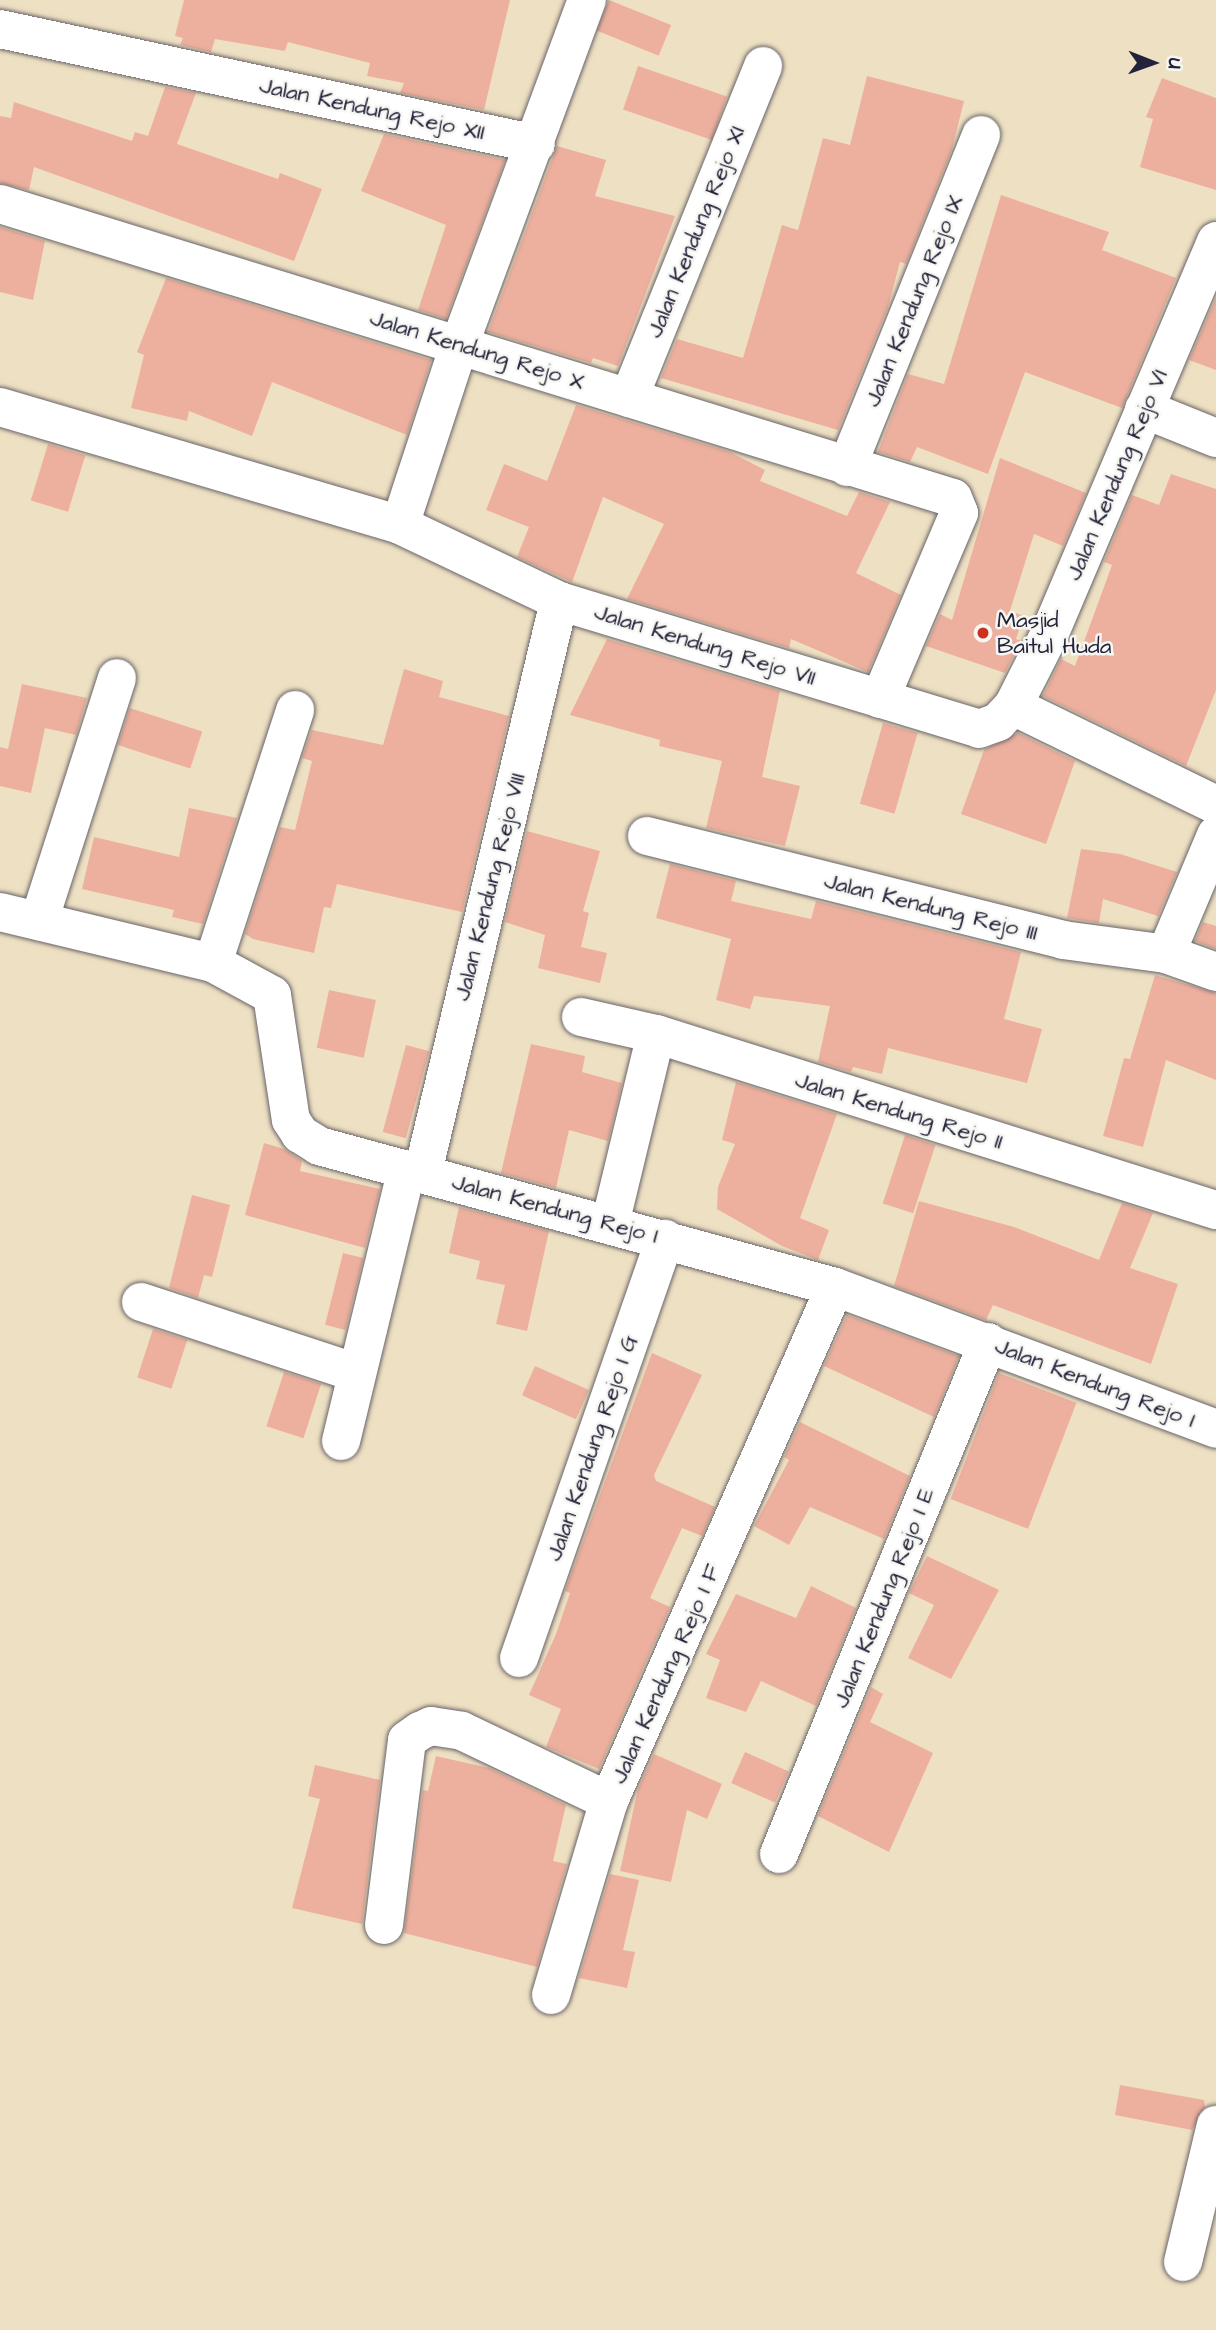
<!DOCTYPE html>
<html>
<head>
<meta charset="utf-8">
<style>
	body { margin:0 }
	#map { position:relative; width:1216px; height:2330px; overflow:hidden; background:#eee0c2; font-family:"Architects Daughter",sans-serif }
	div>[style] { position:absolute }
	.building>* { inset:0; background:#eeb09e; transform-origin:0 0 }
	.roads { filter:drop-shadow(0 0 2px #69646a) drop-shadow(0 0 2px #69646a) }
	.minor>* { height:38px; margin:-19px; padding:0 19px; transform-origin:19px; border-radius:19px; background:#fff }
	.dots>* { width:19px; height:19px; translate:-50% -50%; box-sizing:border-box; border:4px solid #f6f6f2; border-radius:50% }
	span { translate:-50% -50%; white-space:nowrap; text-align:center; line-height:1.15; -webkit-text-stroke:5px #f6f6f2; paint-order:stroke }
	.street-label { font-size:23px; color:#22223b }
	.poi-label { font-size:23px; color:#22223b }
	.left { translate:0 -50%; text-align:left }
	.north { position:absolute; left:1118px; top:28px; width:70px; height:70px; -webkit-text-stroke:5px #f6f6f2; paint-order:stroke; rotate:91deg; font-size:19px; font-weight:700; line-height:28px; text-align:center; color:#22223b }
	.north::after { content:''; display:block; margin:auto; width:24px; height:32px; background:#22223b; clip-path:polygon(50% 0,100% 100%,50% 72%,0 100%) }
</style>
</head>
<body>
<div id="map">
	<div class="building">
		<i style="clip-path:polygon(184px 0,510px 0,484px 110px,400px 93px,404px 83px,367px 76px,370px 63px,288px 42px,285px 51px,215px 39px,211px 52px,180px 45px,183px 38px,175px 36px)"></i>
		<i style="left:609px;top:0;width:67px;height:33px;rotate:22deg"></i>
		<i style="left:638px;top:66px;width:94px;height:46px;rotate:19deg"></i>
		<i style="clip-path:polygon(867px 76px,964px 101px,952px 149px,906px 264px,900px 262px,888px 307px,838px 430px,661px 378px,677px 339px,743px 358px,782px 225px,798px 230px,823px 138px,850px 145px)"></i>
		<i style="clip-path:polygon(1162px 78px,1216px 98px,1216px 190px,1140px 167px,1153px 119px,1146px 117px)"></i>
		<i style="clip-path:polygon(165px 87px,196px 93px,177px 144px,278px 179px,280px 173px,322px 189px,294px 261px,34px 167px,29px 190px,0 183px,0 116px,11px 118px,14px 102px,132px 141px,135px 132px,148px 136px)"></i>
		<i style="clip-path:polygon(384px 134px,505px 160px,446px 319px,418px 310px,446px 225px,361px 191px)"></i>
		<i style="clip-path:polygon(557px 146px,606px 160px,595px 196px,675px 216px,618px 366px,593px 358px,591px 363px,488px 332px)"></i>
		<i style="clip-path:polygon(1001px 195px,1109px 232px,1102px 250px,1176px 278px,1122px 408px,1025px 372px,988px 474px,917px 447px,910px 462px,878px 452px,908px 374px,944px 384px)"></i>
		<i style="clip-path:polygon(0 227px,45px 241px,33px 300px,0 292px)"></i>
		<i style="clip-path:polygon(166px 278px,431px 360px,407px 435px,272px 382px,252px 436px,189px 411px,187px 421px,131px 408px,144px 355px,137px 352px)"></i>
		<i style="clip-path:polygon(1216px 298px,1216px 370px,1189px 360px)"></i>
		<i style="clip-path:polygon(576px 405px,730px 452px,765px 470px,760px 481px,847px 516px,859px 492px,890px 502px,856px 573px,901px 595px,868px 672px,791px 639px,789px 648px,627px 599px,664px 524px,603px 497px,572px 582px,517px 557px,529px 527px,486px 510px,504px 464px,547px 481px)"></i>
		<i style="left:48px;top:444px;width:39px;height:59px;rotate:17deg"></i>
		<i style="clip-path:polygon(1000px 458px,1086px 493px,1063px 546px,1034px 534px,1010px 611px,1024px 616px,1016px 639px,1021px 641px,1005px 673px,926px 646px,940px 614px,952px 620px)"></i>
		<i style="clip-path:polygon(1171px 474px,1216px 489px,1216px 690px,1186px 766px,1043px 696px,1061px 659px,1075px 666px,1112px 565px,1104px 562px,1132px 495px,1159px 505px)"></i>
		<i style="clip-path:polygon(607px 639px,780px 691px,762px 777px,800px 786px,785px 846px,706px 828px,722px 761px,659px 746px,660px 740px,570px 715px)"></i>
		<i style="clip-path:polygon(404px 669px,443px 681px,439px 697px,509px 716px,462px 912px,337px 884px,331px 908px,324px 907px,314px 953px,253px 939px,245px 934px,280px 827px,295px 830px,312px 761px,302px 758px,312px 730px,383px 745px)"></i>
		<i style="clip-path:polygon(22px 684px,87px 698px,76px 735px,45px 728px,31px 793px,0 786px,0 747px,8px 749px)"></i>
		<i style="left:130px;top:708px;width:76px;height:39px;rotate:18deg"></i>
		<i style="left:883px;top:723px;width:36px;height:84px;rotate:16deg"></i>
		<i style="clip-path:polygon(1018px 733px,1075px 761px,1046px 844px,961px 814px,984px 750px)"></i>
		<i style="clip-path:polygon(189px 808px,237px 818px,203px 924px,172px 917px,174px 910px,82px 889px,94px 837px,179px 857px)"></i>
		<i style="clip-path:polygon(527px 831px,600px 851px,583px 911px,589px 913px,581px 947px,607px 953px,600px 983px,538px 968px,545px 935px,505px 922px)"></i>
		<i style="clip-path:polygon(1081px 849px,1120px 854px,1177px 872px,1158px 916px,1103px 899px,1099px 923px,1067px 918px)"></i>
		<i style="clip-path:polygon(670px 864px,736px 881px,731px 901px,811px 919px,816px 901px,1021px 952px,1004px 1019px,1042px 1029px,1027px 1083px,888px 1048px,882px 1074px,853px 1067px,851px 1072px,818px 1062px,830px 1006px,754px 996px,750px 1009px,716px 1000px,731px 939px,656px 918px)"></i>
		<i style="clip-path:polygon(1203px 922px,1216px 926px,1216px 949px,1195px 941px)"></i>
		<i style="clip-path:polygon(1155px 975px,1216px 993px,1216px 1080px,1166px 1060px,1143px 1147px,1103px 1136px,1124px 1058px,1130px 1059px)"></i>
		<i style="left:329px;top:990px;width:48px;height:59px;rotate:12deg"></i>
		<i style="clip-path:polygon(531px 1044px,585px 1056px,582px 1072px,622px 1083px,608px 1141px,569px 1130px,556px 1188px,501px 1173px)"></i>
		<i style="left:406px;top:1045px;width:24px;height:90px;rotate:15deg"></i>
		<i style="clip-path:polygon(736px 1082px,837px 1114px,800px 1218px,829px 1230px,818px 1260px,782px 1246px,717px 1209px,718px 1187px,735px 1144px,722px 1140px)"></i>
		<i style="left:905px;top:1135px;width:32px;height:72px;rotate:18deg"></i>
		<i style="clip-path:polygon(264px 1143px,284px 1149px,302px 1161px,300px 1171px,380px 1189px,365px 1248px,245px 1215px)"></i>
		<i style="clip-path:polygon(192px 1195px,230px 1205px,212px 1277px,204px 1275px,198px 1298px,169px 1288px)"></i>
		<i style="clip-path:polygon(919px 1201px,1014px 1227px,1099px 1260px,1122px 1203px,1153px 1213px,1130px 1268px,1178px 1284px,1151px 1364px,993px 1305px,986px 1320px,894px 1286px)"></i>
		<i style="clip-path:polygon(459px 1207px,549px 1231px,527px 1331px,496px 1324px,505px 1285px,476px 1279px,480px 1261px,449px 1253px)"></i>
		<i style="left:343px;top:1253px;width:21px;height:74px;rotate:14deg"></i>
		<i style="clip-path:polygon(847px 1315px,959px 1356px,934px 1417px,824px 1366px)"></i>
		<i style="left:153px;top:1329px;width:36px;height:51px;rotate:18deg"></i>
		<i style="clip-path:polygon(652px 1353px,702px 1375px,654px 1475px,656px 1481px,715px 1507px,702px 1536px,682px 1528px,650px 1598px,670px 1607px,599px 1769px,546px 1747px,561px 1709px,529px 1695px,556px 1634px,570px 1593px,565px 1591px)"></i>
		<i style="left:535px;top:1366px;width:59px;height:32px;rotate:24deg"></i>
		<i style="left:284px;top:1372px;width:39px;height:57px;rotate:18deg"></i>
		<i style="left:999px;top:1373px;width:83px;height:135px;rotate:21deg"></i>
		<i style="clip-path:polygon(800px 1422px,910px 1476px,884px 1539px,810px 1507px,789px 1545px,754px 1526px,789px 1460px,784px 1457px)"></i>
		<i style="clip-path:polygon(927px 1556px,999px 1590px,951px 1679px,908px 1658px,934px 1605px,909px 1593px)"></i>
		<i style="clip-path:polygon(811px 1586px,856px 1608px,816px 1706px,761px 1681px,746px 1712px,706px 1698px,720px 1660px,706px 1654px,736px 1594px,796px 1618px)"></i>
		<i style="clip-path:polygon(871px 1687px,883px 1694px,870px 1722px,933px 1753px,889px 1852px,818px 1816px)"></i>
		<i style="left:745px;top:1752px;width:48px;height:34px;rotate:24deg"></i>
		<i style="clip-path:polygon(654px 1754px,722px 1784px,707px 1819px,687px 1810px,671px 1882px,620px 1871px,638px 1789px)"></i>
		<i style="clip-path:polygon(436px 1756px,489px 1768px,566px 1805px,553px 1861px,567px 1864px,537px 1967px,404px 1933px,423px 1790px,428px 1791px)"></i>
		<i style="clip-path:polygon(315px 1765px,380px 1780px,362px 1924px,292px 1908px,320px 1799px,308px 1796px)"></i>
		<i style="clip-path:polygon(610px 1874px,639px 1880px,623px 1950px,635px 1952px,627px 1988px,579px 1978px)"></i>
		<i style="clip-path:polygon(1120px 2085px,1204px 2100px,1205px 2107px,1192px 2130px,1115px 2115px)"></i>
	</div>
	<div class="roads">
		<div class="minor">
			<i style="left:0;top:29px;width:548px;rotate:12.11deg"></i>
			<i style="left:0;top:204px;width:997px;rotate:17.14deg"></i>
			<i style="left:953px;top:498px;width:16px;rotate:68deg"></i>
			<i style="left:959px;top:513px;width:202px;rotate:113deg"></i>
			<i style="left:629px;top:398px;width:358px;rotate:-68deg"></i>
			<i style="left:0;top:407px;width:417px;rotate:16.4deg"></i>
			<i style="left:400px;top:525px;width:176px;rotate:25.5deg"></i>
			<i style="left:559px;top:601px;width:439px;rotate:16.9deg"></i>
			<i style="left:979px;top:729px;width:20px;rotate:-20deg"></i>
			<i style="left:998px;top:722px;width:22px;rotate:-47deg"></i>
			<i style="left:1013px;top:706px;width:80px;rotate:-63.1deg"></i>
			<i style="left:1049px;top:635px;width:428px;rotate:-67deg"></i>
			<i style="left:1144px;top:409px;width:78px;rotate:21.9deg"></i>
			<i style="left:847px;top:467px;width:358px;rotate:-68deg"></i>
			<i style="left:400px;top:525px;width:192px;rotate:-71.8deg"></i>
			<i style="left:460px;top:343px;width:366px;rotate:-69.7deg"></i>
			<i style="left:1013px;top:706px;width:226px;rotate:26deg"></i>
			<i style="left:647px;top:836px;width:429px;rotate:14deg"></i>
			<i style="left:1063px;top:940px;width:104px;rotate:7.7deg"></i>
			<i style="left:1166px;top:954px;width:53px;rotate:19.8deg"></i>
			<i style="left:0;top:912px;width:219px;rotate:13.5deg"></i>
			<i style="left:213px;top:963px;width:67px;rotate:28.5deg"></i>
			<i style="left:272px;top:995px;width:126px;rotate:81.4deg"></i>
			<i style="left:291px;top:1120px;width:17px;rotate:57deg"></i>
			<i style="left:300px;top:1134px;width:22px;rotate:32deg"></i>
			<i style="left:319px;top:1146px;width:535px;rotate:15.28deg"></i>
			<i style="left:835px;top:1287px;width:407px;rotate:20.4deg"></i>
			<i style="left:39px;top:921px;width:255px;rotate:-72.2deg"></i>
			<i style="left:1166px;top:954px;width:129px;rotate:-67.2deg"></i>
			<i style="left:213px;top:963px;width:266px;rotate:-72deg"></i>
			<i style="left:581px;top:1017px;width:77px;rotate:12.8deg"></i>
			<i style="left:656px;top:1034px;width:587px;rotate:17.45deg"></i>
			<i style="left:423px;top:1172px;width:587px;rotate:-76.6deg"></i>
			<i style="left:610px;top:1224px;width:195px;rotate:-76.4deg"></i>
			<i style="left:141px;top:1302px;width:227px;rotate:18.2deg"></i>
			<i style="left:341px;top:1441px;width:280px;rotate:-76.4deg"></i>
			<i style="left:519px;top:1658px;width:444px;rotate:-70.8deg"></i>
			<i style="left:779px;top:1854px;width:553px;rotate:-67.79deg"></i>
			<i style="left:384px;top:1925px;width:186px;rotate:-82.9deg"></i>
			<i style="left:407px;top:1740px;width:16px;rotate:-35deg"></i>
			<i style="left:420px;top:1731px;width:12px;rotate:-24deg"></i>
			<i style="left:431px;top:1726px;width:31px;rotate:9deg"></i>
			<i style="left:462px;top:1731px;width:163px;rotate:25.5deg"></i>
			<i style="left:609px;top:1801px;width:561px;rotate:-66.27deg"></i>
			<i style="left:551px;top:1995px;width:202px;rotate:-73.4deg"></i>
			<i style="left:1183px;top:2262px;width:141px;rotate:-76.5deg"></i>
		</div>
	</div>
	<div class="dots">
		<i style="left:983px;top:633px;background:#c8321e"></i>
	</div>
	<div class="street-label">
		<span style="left:372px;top:109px;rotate:12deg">Jalan Kendung Rejo XII</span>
		<span style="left:696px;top:232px;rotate:-68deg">Jalan Kendung Rejo XI</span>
		<span style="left:914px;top:301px;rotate:-68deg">Jalan Kendung Rejo IX</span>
		<span style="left:477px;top:350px;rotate:17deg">Jalan Kendung Rejo X</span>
		<span style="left:1117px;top:475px;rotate:-67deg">Jalan Kendung Rejo VI</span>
		<span style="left:705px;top:645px;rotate:17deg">Jalan Kendung Rejo VII</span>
		<span style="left:490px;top:887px;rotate:-76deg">Jalan Kendung Rejo VIII</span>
		<span style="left:931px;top:907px;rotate:14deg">Jalan Kendung Rejo III</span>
		<span style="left:899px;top:1111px;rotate:17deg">Jalan Kendung Rejo II</span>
		<span style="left:555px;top:1209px;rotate:15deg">Jalan Kendung Rejo I</span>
		<span style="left:1095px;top:1383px;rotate:21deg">Jalan Kendung Rejo I</span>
		<span style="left:592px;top:1448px;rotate:-71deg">Jalan Kendung Rejo I G</span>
		<span style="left:884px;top:1598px;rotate:-68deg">Jalan Kendung Rejo I E</span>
		<span style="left:666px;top:1674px;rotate:-66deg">Jalan Kendung Rejo I F</span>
	</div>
	<div class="poi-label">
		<span class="left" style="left:997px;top:633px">Masjid<br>Baitul Huda</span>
	</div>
	<div class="north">U</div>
</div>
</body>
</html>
